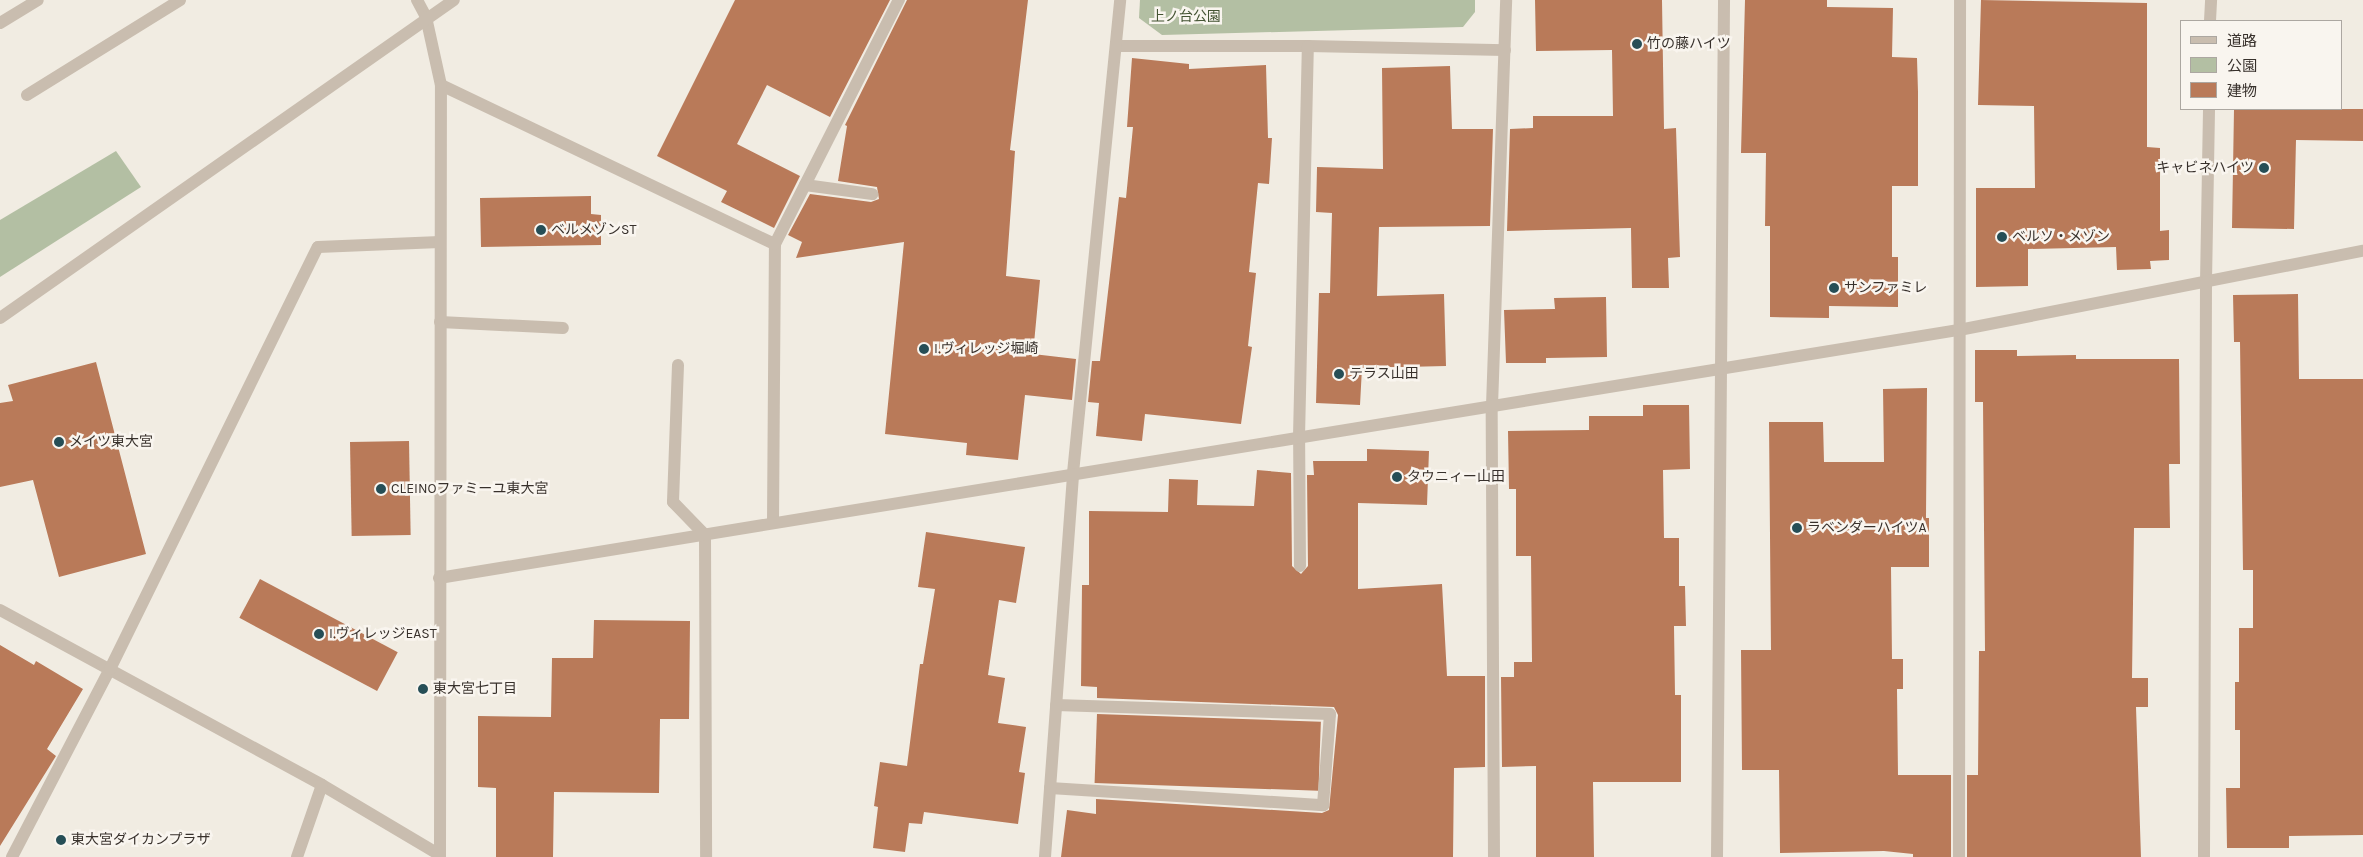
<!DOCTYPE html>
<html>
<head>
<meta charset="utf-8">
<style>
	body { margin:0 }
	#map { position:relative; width:2363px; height:857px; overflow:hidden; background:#f1ece2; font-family:Karla,"Noto Sans JP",sans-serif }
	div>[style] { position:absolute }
	.green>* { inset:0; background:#b3bfa3 }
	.building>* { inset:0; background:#b97a59; transform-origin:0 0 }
	.minor>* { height:12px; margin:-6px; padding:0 6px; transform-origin:6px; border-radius:6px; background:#c9bdaf }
	.tertiary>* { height:12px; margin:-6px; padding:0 6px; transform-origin:6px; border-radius:6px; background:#c9bdaf }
	.dots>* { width:14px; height:14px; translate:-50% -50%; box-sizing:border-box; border:2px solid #f9f5ef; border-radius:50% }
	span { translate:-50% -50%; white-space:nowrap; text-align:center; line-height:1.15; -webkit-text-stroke:5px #f9f5ef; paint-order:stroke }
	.park-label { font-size:14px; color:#445433 }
	.poi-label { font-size:14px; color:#38312c }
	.left { translate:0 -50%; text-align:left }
	.right { translate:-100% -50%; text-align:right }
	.legend { position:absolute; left:2180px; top:20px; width:162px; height:90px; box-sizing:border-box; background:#f9f5ef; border:1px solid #aca7a1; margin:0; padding:6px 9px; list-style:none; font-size:15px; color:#38312c }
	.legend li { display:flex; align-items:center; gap:10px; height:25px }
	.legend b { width:25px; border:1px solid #aca7a1 }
</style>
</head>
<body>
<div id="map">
	<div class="green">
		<i style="clip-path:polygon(1140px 0,1475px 0,1475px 12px,1463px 27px,1162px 35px,1139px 18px)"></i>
		<i style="clip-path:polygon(116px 151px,141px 187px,0 277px,0 220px)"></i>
	</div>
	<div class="building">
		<i style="clip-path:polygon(735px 0,890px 0,830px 117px,767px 85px,737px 144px,800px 176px,774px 228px,721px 202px,727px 191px,657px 156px)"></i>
		<i style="clip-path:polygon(907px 0,1028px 0,1010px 150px,1015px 151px,1006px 276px,1040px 280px,1033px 354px,1076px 359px,1072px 400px,1025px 395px,1018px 460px,966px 455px,967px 443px,885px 434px,904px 242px,796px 258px,802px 242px,788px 235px,810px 194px,871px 202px,879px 199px,877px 187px,838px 181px,847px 126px,845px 125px)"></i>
		<i style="clip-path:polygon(1535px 0,1662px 0,1664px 129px,1676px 128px,1680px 257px,1668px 258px,1669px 288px,1632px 288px,1631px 228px,1507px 231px,1510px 129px,1533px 128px,1533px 116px,1613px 116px,1612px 50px,1536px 51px)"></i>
		<i style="clip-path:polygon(1745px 0,1827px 0,1827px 7px,1893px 8px,1892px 57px,1917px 58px,1918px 92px,1918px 186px,1892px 186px,1892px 257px,1898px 257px,1898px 307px,1829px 306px,1829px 318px,1770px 317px,1770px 226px,1765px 226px,1766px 153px,1741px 153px)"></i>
		<i style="clip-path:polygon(1981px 0,2147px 3px,2147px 147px,2160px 148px,2160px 231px,2169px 230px,2169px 260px,2150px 261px,2151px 269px,2117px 270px,2116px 247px,2028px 249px,2028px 286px,1976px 287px,1976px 188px,2035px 188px,2034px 106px,1978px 105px)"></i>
		<i style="clip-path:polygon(1132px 58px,1189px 64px,1189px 69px,1266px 65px,1268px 138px,1272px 138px,1269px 184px,1258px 183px,1249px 272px,1256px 273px,1248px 346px,1252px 347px,1241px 424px,1145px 414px,1142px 441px,1096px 436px,1099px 403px,1088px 402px,1092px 361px,1100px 361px,1119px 197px,1126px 198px,1133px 127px,1127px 127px)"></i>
		<i style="clip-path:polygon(1450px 66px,1452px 129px,1493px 129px,1490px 226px,1379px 227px,1377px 296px,1444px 294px,1446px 366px,1362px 368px,1360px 405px,1316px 403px,1319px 293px,1330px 293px,1332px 213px,1316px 212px,1317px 167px,1383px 169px,1382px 68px)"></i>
		<i style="clip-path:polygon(2234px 109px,2363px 109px,2363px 141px,2296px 140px,2294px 229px,2232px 228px)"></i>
		<i style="clip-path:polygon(591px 196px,591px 214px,601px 215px,601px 245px,481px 247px,480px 198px)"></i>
		<i style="clip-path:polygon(2298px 294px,2299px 379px,2363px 379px,2363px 835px,2289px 836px,2289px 848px,2227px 848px,2226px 788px,2240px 788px,2240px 730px,2235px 730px,2235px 682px,2239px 682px,2239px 628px,2253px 628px,2253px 570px,2243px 570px,2240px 342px,2234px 342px,2233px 295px)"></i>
		<i style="clip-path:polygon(1606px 297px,1607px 357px,1546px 358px,1546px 363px,1506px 363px,1504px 310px,1555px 309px,1554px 298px)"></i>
		<i style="clip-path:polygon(1975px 350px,2017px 350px,2017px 356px,2076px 355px,2076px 359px,2179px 359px,2180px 464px,2169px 464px,2170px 528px,2134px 528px,2132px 678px,2148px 678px,2148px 707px,2136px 707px,2141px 857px,1967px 857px,1967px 775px,1978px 775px,1979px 651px,1985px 651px,1983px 402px,1975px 402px)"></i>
		<i style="clip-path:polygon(96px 362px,146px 554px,59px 577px,33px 480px,0 487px,0 403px,13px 401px,8px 385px)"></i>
		<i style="clip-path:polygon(1927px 388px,1926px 518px,1929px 518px,1929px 567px,1891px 567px,1892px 659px,1903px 659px,1903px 689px,1897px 689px,1898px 775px,1951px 775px,1951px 857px,1913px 857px,1913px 854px,1884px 851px,1780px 853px,1779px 770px,1742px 770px,1741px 650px,1771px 650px,1769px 422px,1823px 422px,1824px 462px,1884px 462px,1883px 389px)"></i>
		<i style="clip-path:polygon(1643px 405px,1689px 405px,1690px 469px,1663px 470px,1664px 538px,1679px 538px,1679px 586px,1685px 586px,1686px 626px,1674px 626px,1675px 695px,1681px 695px,1681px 782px,1593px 782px,1594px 857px,1536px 857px,1536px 766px,1502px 767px,1501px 677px,1514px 677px,1514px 662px,1532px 662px,1531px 556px,1516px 556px,1516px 489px,1509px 489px,1508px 431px,1589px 430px,1589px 416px,1643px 416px)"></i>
		<i style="left:409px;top:441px;width:94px;height:59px;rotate:89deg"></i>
		<i style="clip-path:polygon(1367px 449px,1429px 451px,1427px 505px,1358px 503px,1358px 589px,1442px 584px,1447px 676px,1485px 676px,1485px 767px,1454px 768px,1453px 857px,1061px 857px,1067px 810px,1096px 814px,1096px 799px,1322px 813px,1329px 810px,1338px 715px,1334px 707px,1097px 698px,1097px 687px,1081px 686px,1082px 585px,1089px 585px,1089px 511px,1168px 512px,1169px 479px,1198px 480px,1197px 505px,1254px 506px,1257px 470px,1291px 473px,1292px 566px,1301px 574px,1308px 566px,1307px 475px,1314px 475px,1313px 461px,1367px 461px)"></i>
		<i style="clip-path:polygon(926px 532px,1025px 547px,1016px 603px,999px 600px,988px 675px,1005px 678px,998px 723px,1026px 727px,1019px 772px,1025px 773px,1018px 824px,924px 812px,922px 824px,909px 823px,905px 852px,873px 848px,878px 807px,874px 806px,880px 762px,907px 766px,920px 664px,923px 664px,935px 589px,918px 587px)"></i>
		<i style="left:260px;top:579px;width:156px;height:44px;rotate:28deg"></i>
		<i style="clip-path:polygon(594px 620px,690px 621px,689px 719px,660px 719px,659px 793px,554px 792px,553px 857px,496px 857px,496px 788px,478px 787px,478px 716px,551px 717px,552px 658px,593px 658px)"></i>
		<i style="clip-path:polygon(0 645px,34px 665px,36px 661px,83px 689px,47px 749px,56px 756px,0 846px)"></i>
		<i style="left:1097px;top:714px;width:224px;height:69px;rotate:2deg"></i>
	</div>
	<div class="minor">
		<i style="left:417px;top:0;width:19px;rotate:62deg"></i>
		<i style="left:426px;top:17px;width:70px;rotate:77.6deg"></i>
		<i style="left:441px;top:85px;width:370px;rotate:25.5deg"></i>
		<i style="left:2210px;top:21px;width:21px;rotate:-87deg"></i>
		<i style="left:0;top:23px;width:44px;rotate:-31.2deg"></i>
		<i style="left:1117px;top:46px;width:191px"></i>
		<i style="left:1308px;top:46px;width:197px;rotate:1.2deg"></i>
		<i style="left:27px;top:95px;width:180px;rotate:-31.8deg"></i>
		<i style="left:805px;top:185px;width:68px;rotate:7.7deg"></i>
		<i style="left:2206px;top:282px;width:173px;rotate:-89deg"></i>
		<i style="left:0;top:318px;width:554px;rotate:-35.01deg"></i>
		<i style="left:440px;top:322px;width:123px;rotate:2.8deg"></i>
		<i style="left:678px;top:365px;width:137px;rotate:92.1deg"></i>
		<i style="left:673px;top:502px;width:46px;rotate:45.9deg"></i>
		<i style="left:705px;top:535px;width:322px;rotate:89.8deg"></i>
		<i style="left:773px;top:523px;width:279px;rotate:-89.6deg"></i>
		<i style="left:775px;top:244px;width:274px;rotate:-63.1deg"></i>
		<i style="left:1300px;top:566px;width:129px;rotate:-90.4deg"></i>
		<i style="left:1299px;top:437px;width:391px;rotate:-88.7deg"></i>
		<i style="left:0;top:610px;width:366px;rotate:28.5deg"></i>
		<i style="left:322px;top:785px;width:137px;rotate:30.7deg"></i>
		<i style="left:1050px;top:788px;width:274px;rotate:3.6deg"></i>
		<i style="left:1323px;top:805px;width:91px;rotate:-85.6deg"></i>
		<i style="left:1330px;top:714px;width:274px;rotate:-178.1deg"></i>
		<i style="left:12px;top:857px;width:212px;rotate:-62.5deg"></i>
		<i style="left:110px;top:669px;width:470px;rotate:-63.8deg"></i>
		<i style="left:318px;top:247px;width:122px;rotate:-2.3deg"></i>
		<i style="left:297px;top:857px;width:76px;rotate:-70.9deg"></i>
		<i style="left:440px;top:857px;width:772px;rotate:-89.93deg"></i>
		<i style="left:1045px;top:857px;width:385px;rotate:-85.8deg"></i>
		<i style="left:1073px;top:473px;width:475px;rotate:-84.3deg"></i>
		<i style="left:1494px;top:857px;width:451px;rotate:-90.3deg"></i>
		<i style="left:1492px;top:406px;width:406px;rotate:-88deg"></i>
		<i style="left:1717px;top:857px;width:857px;rotate:-89.53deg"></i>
		<i style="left:1959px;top:857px;width:857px;rotate:-89.93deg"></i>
	</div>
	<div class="tertiary">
		<i style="left:439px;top:578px;width:1540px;rotate:-9.27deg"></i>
		<i style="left:1959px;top:330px;width:412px;rotate:-11.1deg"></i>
		<i style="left:2204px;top:857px;width:575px;rotate:-89.8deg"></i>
	</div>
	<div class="dots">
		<i style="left:1637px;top:44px;background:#264e56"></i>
		<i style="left:2264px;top:168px;background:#264e56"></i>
		<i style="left:541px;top:230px;background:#264e56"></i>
		<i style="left:2002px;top:237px;background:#264e56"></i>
		<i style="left:1834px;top:288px;background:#264e56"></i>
		<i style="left:924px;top:349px;background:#264e56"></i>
		<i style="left:1339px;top:374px;background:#264e56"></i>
		<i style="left:59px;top:442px;background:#264e56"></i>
		<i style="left:1397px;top:477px;background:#264e56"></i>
		<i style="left:381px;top:489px;background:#264e56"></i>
		<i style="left:1797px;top:528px;background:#264e56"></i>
		<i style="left:319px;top:634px;background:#264e56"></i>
		<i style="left:423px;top:689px;background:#264e56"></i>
		<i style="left:61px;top:840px;background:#264e56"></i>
	</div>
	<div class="park-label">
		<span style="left:1186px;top:17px">上ノ台公園</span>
	</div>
	<div class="poi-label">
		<span class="left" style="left:1647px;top:44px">竹の藤ハイツ</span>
		<span class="right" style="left:2254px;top:168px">キャビネハイツ</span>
		<span class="left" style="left:551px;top:230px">ベルメゾンST</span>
		<span class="left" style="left:2012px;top:237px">ベルソ・メゾン</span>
		<span class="left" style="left:1844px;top:288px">サンファミレ</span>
		<span class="left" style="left:934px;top:349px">I.ヴィレッジ堀崎</span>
		<span class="left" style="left:1349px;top:374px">テラス山田</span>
		<span class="left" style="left:69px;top:442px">メイツ東大宮</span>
		<span class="left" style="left:1407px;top:477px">タウニィー山田</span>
		<span class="left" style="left:391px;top:489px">CLEINOファミーユ東大宮</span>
		<span class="left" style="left:1807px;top:528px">ラベンダーハイツA</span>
		<span class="left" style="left:329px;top:634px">I.ヴィレッジEAST</span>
		<span class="left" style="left:433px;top:689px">東大宮七丁目</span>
		<span class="left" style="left:71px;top:840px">東大宮ダイカンプラザ</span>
	</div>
	<ul class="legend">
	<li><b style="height:6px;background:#c9bdaf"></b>道路</li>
	<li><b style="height:14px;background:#b3bfa3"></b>公園</li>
	<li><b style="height:14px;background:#b97a59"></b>建物</li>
	</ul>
</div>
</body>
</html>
